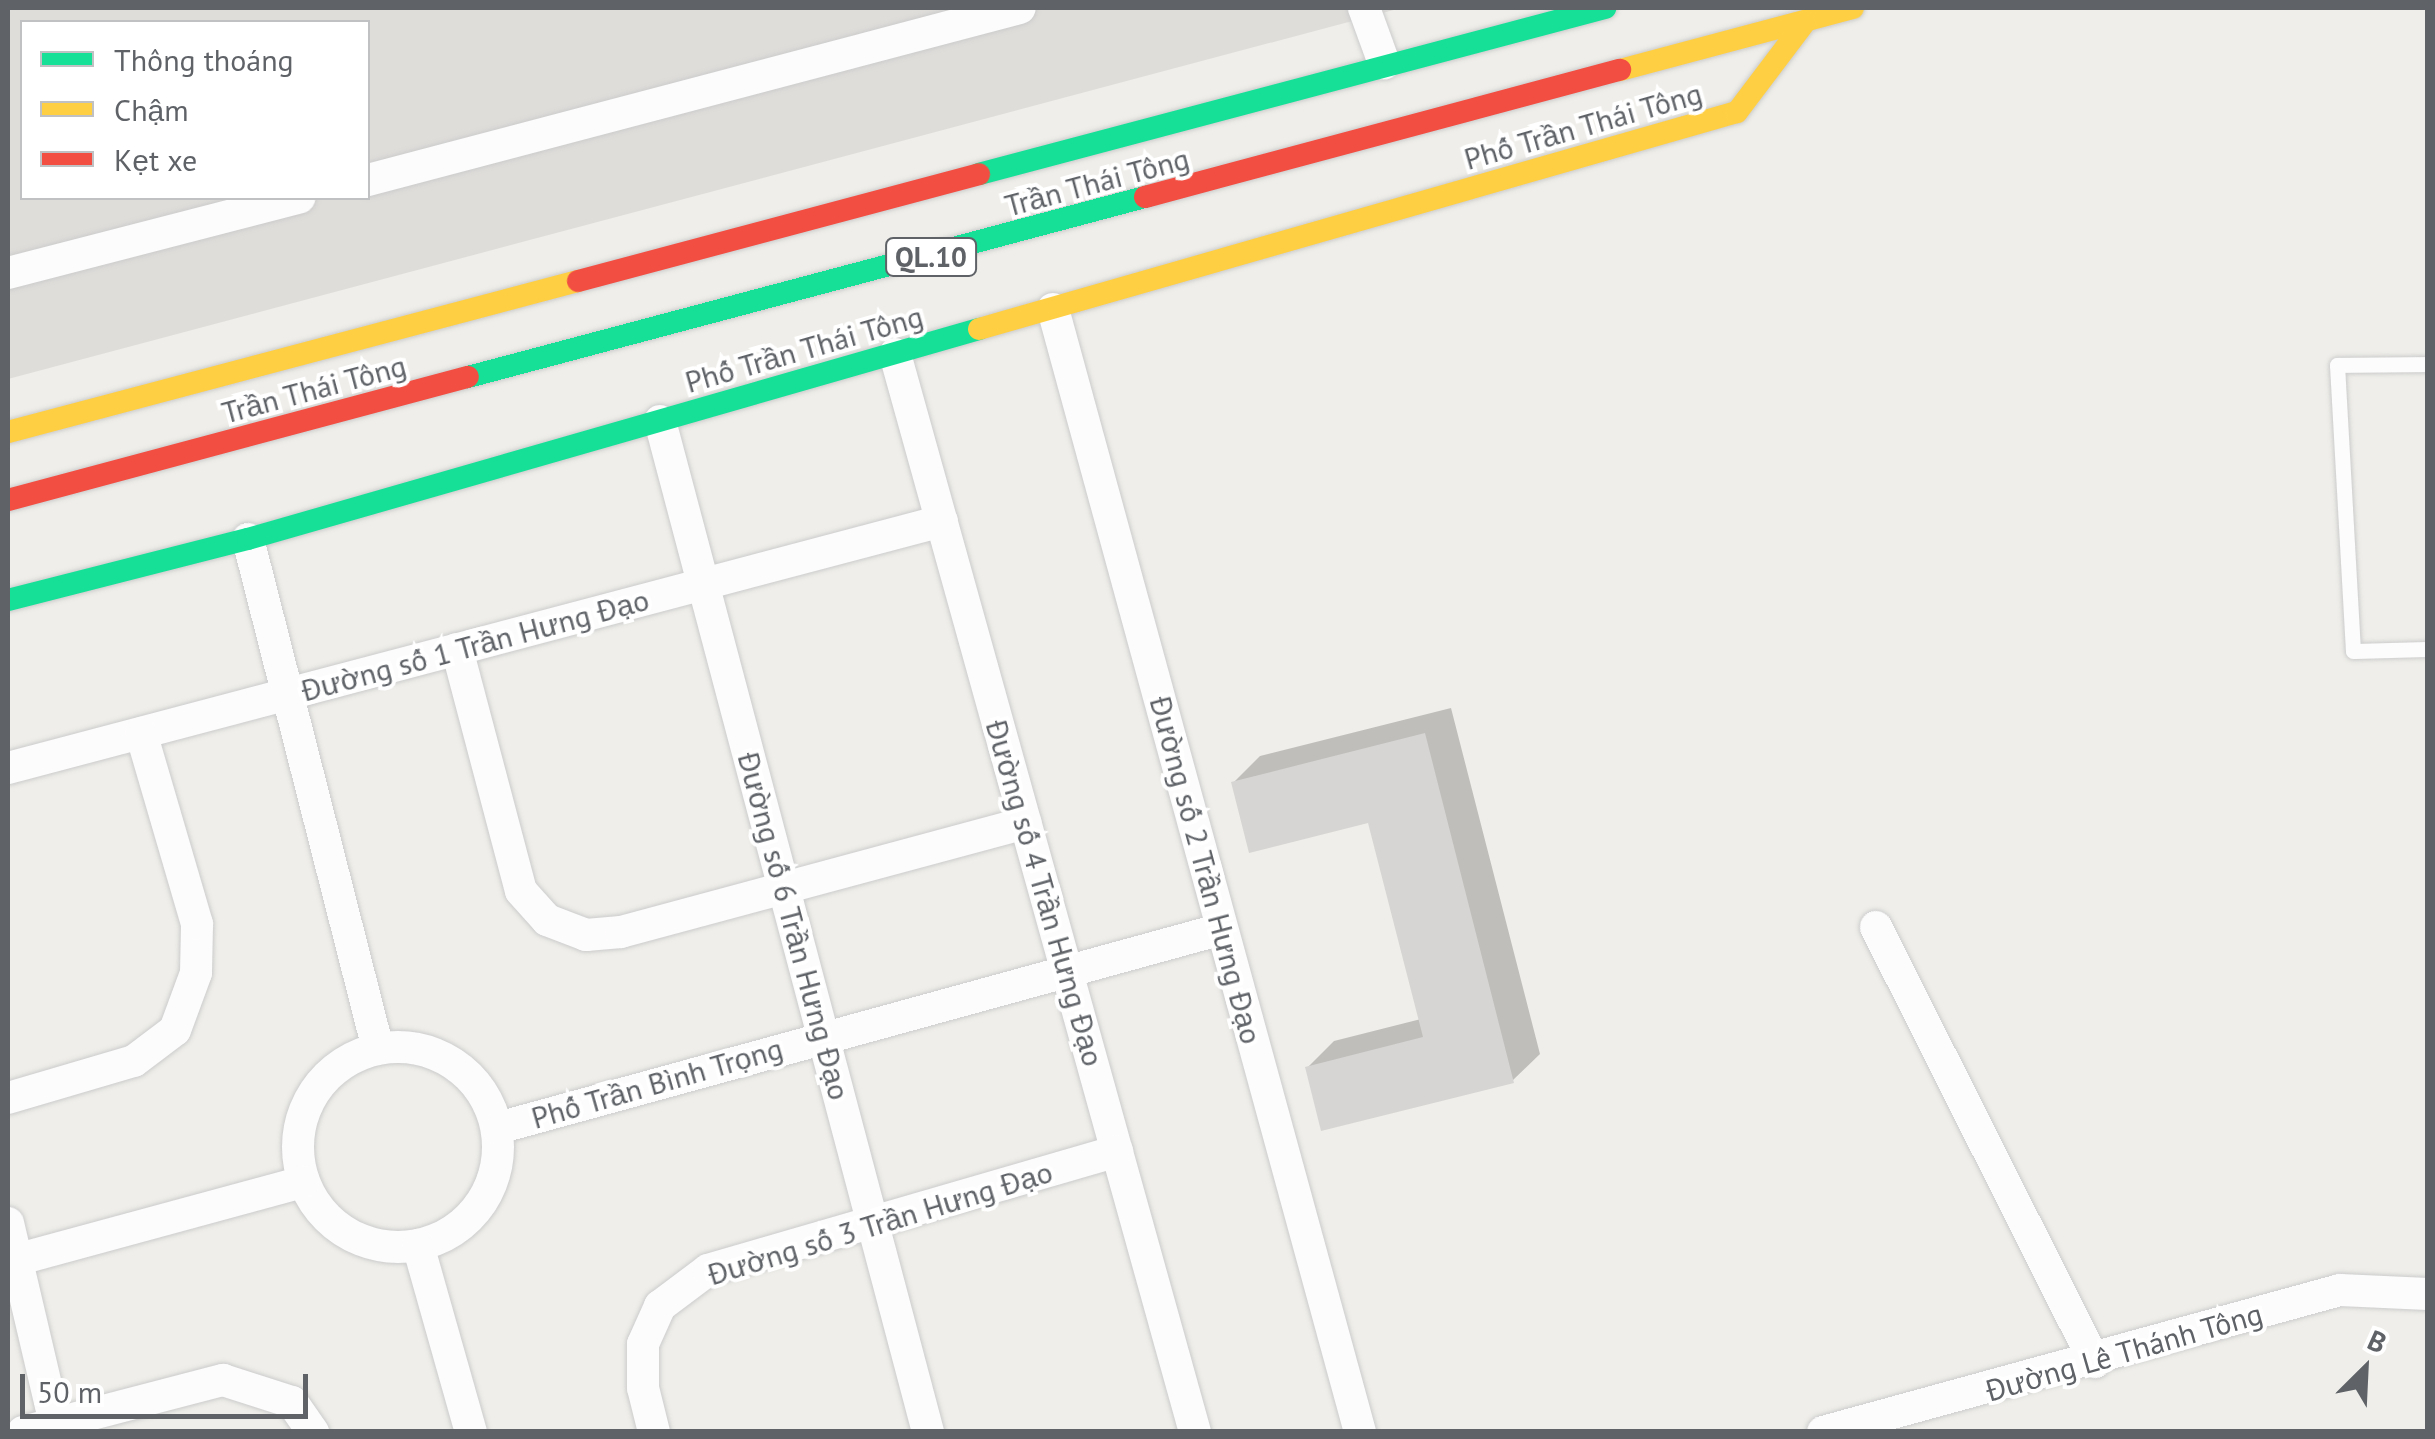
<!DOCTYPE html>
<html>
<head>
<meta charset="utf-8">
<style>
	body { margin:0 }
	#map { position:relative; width:2435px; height:1439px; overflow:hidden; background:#efeeea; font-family:"PT Sans",sans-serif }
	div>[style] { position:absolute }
	.industrial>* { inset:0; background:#dfddda }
	.shadow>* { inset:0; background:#0003 }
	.building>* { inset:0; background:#d6d5d3 }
	.roads { filter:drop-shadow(0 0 2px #cbcccc) drop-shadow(0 0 2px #cbcccc) }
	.lane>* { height:15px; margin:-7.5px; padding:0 7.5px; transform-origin:7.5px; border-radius:7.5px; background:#fdfcfc }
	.street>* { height:32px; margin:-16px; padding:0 16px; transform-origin:16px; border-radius:16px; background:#fdfcfc }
	.street>.ring { margin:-16px; padding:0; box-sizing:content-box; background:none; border:32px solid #fdfcfc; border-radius:50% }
	.fast>* { height:22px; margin:-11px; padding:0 11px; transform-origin:11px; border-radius:11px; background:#16e098 }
	.slow>* { height:22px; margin:-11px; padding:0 11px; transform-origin:11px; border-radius:11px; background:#ffcf43 }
	.jam>* { height:22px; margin:-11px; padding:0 11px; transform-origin:11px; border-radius:11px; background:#f24e42 }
	span { translate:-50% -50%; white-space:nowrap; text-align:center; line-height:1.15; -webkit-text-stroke:8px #fff; paint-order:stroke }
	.shield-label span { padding:2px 8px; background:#fff; border:2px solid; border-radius:8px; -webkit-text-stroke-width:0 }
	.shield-label { font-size:28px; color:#5f6368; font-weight:700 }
	.street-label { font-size:30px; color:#5f6368 }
	.frame { position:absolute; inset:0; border:10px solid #5f6368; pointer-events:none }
	.legend { position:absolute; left:20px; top:20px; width:350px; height:180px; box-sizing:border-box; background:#fff; border:2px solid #bfc1c3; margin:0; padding:12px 18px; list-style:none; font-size:30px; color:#5f6368 }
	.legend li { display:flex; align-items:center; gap:20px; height:50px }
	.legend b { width:50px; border:2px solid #bfc1c3 }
	.north { position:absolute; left:2315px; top:1319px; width:100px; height:100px; -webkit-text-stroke:8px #fff; paint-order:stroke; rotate:24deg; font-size:28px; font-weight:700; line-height:40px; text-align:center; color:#5f6368 }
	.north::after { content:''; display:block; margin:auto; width:35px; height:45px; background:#5f6368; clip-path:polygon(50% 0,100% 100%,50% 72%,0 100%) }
	.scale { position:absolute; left:20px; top:1374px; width:288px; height:45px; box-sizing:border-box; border:5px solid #5f6368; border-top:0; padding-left:12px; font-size:30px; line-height:35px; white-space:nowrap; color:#5f6368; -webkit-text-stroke:8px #fff; paint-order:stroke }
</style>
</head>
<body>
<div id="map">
	<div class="industrial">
		<i style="clip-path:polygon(evenodd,8px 8px,1401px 8px,8px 379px,8px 8px,22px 22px,368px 22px,368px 198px,22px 198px,22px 22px)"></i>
	</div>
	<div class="shadow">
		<i style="clip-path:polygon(1451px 708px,1540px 1054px,1513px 1080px,1307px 1068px,1334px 1041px,1421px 1019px,1370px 820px,1234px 782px,1260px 756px)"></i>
	</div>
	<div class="building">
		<i style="clip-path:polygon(1425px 733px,1514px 1083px,1321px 1131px,1305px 1067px,1423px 1037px,1368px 823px,1249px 853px,1231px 782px)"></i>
	</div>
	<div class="roads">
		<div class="lane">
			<i style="left:2428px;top:364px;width:91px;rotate:179.4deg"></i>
			<i style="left:2337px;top:365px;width:286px;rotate:86.8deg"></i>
			<i style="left:2353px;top:651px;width:75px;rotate:-1.5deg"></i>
		</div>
		<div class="street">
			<i style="left:1364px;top:8px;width:59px;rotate:70deg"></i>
			<i style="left:368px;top:180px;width:674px;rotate:-14.78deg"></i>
			<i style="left:8px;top:273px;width:301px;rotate:-14.5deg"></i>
			<i style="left:1053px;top:309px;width:1164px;rotate:74.71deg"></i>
			<i style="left:895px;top:354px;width:1119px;rotate:74.45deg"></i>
			<i style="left:660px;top:421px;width:1046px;rotate:75.15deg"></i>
			<i style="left:248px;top:539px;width:526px;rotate:75.7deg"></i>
			<i style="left:457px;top:649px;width:250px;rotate:75.2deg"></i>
			<i style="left:521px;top:891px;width:39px;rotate:48deg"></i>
			<i style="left:547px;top:920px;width:42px;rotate:21deg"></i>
			<i style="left:586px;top:935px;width:35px;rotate:-5deg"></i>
			<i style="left:621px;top:932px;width:419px;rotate:-15.1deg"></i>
			<i style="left:8px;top:768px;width:966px;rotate:-14.81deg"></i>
			<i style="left:1876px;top:927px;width:487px;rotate:63.3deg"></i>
			<i class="ring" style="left:298px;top:1047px;width:168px;height:168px"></i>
			<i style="left:8px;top:1098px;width:131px;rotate:-16.4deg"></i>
			<i style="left:134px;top:1061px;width:51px;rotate:-37.1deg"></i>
			<i style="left:175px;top:1030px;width:61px;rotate:-69.8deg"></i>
			<i style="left:196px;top:973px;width:49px;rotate:-88.8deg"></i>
			<i style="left:197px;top:924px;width:199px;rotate:-106.3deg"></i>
			<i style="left:498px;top:1128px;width:751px;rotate:-15.37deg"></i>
			<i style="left:8px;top:1223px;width:215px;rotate:76.8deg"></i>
			<i style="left:418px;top:1245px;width:194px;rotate:74.2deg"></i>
			<i style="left:8px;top:1262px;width:306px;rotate:-15.2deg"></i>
			<i style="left:23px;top:1432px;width:207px;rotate:-14.6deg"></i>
			<i style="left:223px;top:1380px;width:72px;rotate:17.7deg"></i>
			<i style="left:292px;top:1402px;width:37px;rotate:55deg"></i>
			<i style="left:654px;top:1432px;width:45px;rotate:-104deg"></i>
			<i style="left:643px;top:1388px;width:44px;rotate:-90deg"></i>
			<i style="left:643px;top:1344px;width:42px;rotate:-65.9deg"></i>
			<i style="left:660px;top:1306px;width:60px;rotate:-36.9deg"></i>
			<i style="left:708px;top:1270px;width:426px;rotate:-16.2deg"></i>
			<i style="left:1823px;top:1432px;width:536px;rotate:-15.36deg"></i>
			<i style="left:2340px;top:1290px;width:88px;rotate:2.6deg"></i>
		</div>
		<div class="fast">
			<i style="left:979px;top:174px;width:648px;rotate:-14.85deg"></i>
			<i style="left:468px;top:377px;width:701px;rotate:-14.89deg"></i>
			<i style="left:8px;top:600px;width:248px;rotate:-14.3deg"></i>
			<i style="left:248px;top:539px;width:761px;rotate:-16.03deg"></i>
		</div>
		<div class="slow">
			<i style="left:1620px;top:70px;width:241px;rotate:-14.9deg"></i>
			<i style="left:979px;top:329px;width:788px;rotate:-15.98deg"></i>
			<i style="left:1737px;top:112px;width:113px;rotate:-52.9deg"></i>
			<i style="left:8px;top:432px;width:590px;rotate:-14.84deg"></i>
		</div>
		<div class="jam">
			<i style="left:1145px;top:197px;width:492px;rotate:-15deg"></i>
			<i style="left:578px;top:281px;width:415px;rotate:-14.9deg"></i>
			<i style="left:8px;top:500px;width:476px;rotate:-15deg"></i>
		</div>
	</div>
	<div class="shield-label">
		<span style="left:931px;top:257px">QL.10</span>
	</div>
	<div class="street-label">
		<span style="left:1583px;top:126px;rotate:-16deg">Phố Trần Thái Tông</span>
		<span style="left:1097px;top:182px;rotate:-15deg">Trần Thái Tông</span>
		<span style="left:804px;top:349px;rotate:-16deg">Phố Trần Thái Tông</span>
		<span style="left:314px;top:389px;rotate:-15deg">Trần Thái Tông</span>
		<span style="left:475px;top:645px;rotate:-15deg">Đường số 1 Trần Hưng Đạo</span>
		<span style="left:1206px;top:870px;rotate:75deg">Đường số 2 Trần Hưng Đạo</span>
		<span style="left:1045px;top:893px;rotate:74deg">Đường số 4 Trần Hưng Đạo</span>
		<span style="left:794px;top:926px;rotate:75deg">Đường số 6 Trần Hưng Đạo</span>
		<span style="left:657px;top:1083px;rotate:-16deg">Phố Trần Bình Trọng</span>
		<span style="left:880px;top:1223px;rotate:-17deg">Đường số 3 Trần Hưng Đạo</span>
		<span style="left:2124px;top:1352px;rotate:-16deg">Đường Lê Thánh Tông</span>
	</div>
	<div class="frame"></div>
	<ul class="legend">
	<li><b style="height:12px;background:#16e098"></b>Thông thoáng</li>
	<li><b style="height:12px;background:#ffcf43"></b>Chậm</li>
	<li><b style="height:12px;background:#f24e42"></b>Kẹt xe</li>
	</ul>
	<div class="north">B</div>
	<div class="scale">50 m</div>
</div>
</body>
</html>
